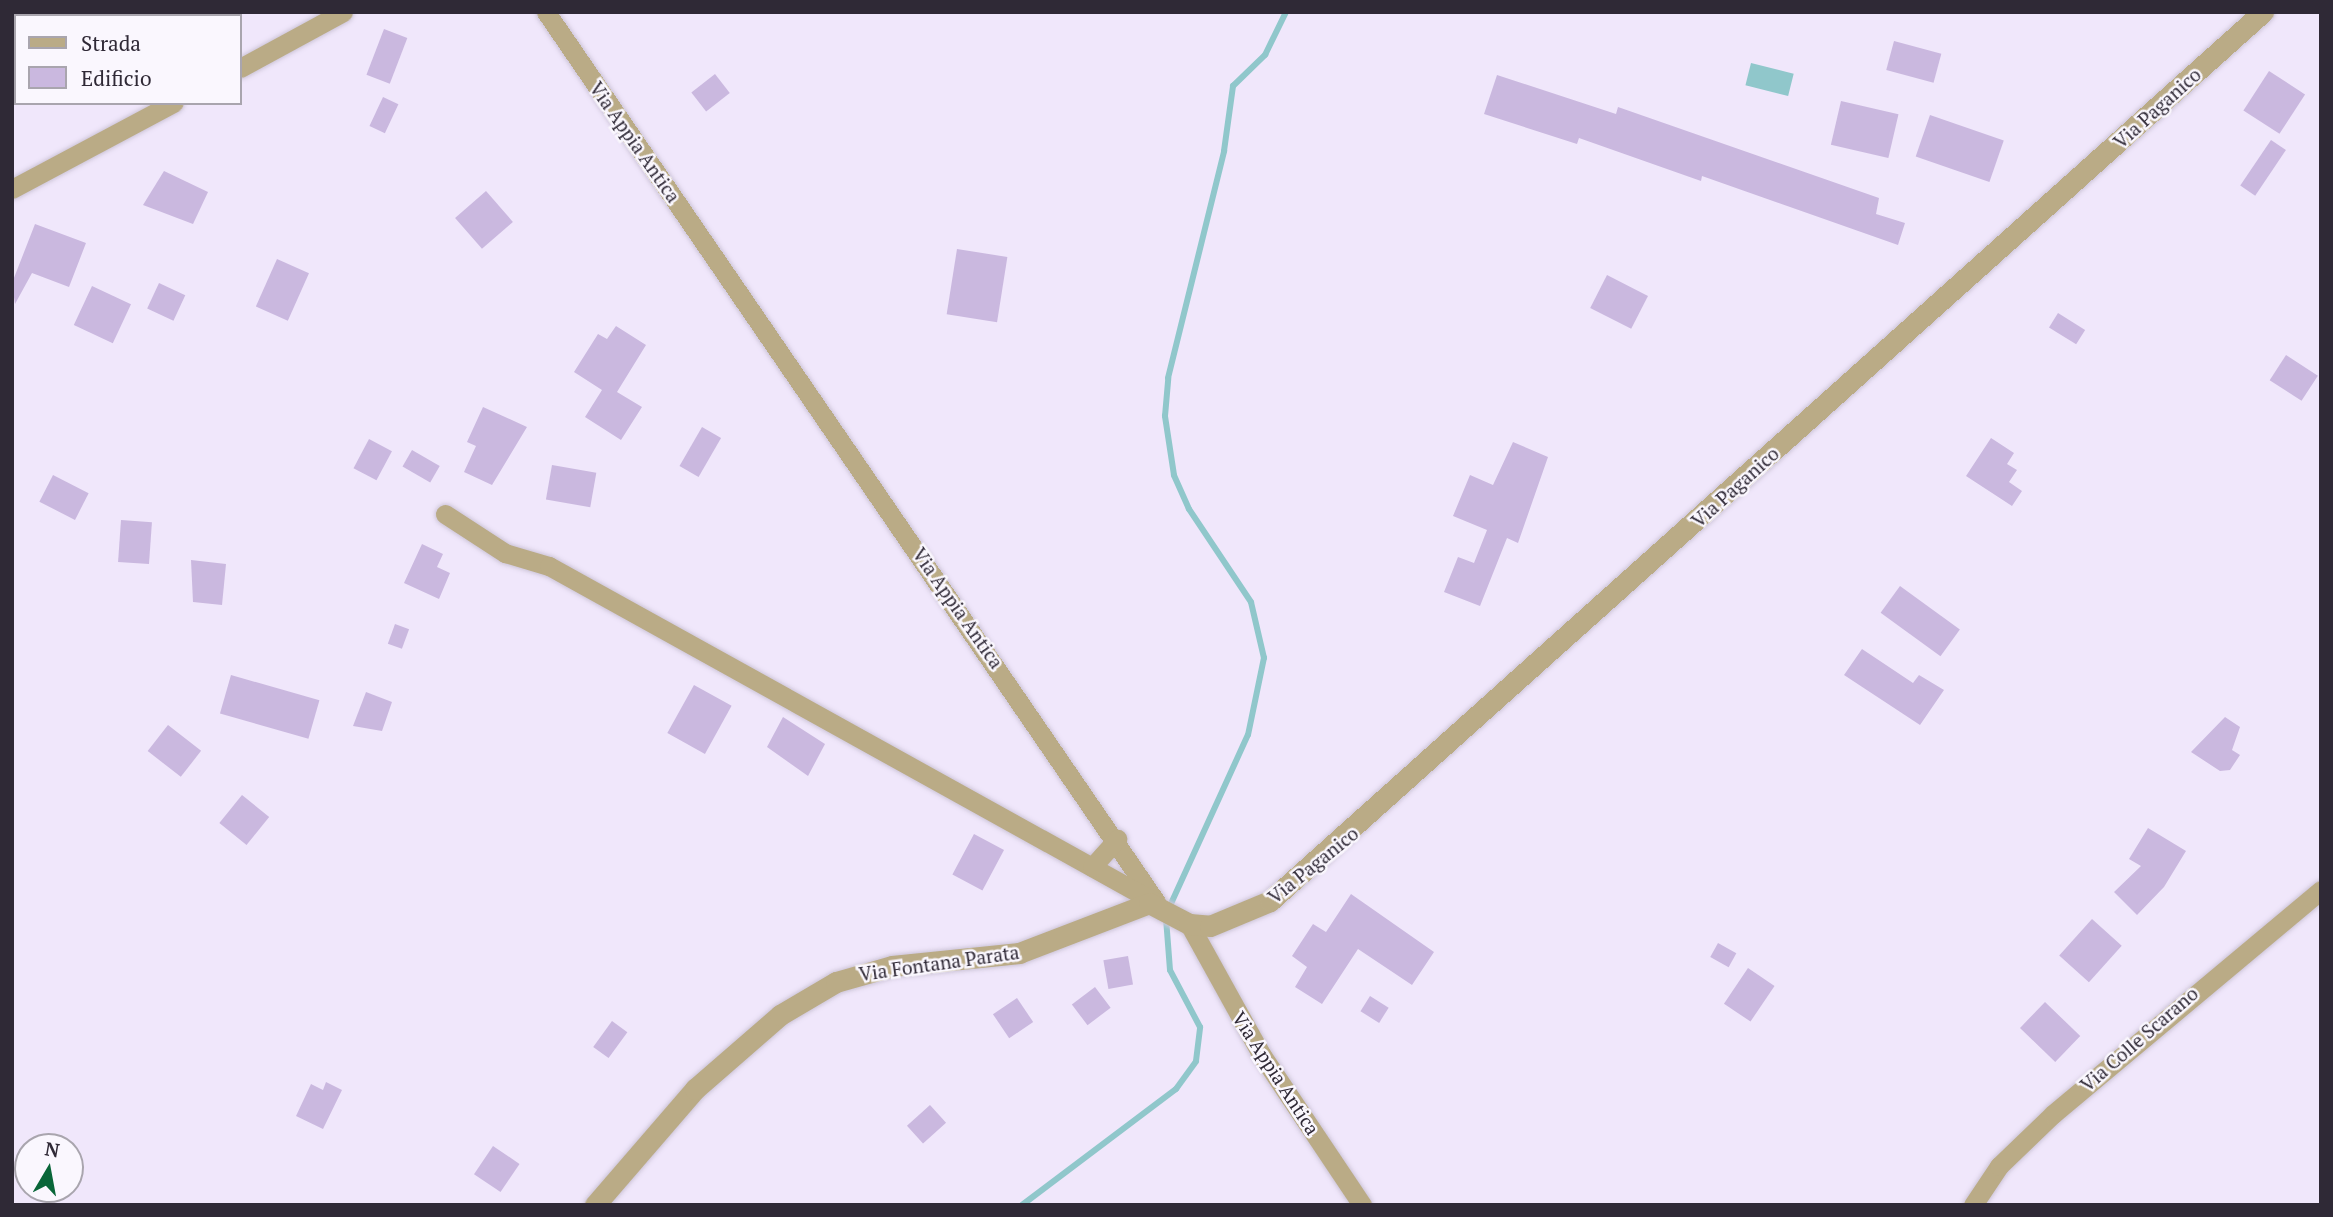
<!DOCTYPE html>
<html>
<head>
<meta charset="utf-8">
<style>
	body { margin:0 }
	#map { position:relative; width:2333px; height:1217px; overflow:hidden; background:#f0e7fb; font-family:"PT Serif",serif }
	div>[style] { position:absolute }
	.water>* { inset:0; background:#90c7cb; transform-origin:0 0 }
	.stream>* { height:6px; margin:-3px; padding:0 3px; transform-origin:3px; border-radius:3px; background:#90c7cb }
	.building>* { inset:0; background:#cab8df; transform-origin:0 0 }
	.roads { filter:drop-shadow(0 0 2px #cdc5d8) drop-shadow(0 0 2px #cdc5d8) }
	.minor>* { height:19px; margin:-9.5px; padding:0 9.5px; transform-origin:9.5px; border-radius:9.5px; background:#baab86 }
	.tertiary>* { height:21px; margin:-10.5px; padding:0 10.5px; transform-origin:10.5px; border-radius:10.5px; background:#baab86 }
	span { translate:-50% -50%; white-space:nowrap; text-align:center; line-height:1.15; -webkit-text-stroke:5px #faf7fe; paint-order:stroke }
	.street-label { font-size:19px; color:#2f2936 }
	.frame { position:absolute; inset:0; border:14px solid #2f2936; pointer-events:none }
	.legend { position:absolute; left:14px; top:14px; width:228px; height:91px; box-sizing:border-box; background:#faf7fe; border:2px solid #a9a5ae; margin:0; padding:9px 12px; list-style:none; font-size:21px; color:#2f2936 }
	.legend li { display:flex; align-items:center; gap:14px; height:35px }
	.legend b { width:35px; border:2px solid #a9a5ae }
	.north { position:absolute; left:14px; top:1133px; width:70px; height:70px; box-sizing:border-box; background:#faf7fe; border:2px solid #a9a5ae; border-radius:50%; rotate:10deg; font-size:19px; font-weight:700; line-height:28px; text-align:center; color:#2f2936 }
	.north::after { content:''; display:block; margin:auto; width:24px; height:32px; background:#096639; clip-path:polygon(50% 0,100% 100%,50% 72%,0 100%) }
</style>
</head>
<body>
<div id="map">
	<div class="water">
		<i style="left:1751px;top:63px;width:44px;height:23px;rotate:14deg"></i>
	</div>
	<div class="stream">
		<i style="left:1169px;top:908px;width:190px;rotate:-65.5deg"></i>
		<i style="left:1248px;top:735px;width:79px;rotate:-78.3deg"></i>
		<i style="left:1264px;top:658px;width:57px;rotate:-103.1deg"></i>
		<i style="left:1251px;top:602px;width:112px;rotate:-123.7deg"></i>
		<i style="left:1189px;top:509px;width:37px;rotate:-114deg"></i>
		<i style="left:1174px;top:475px;width:60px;rotate:-98.7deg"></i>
		<i style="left:1165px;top:416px;width:38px;rotate:-85deg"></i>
		<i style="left:1168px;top:378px;width:234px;rotate:-76.1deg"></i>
		<i style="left:1224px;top:151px;width:66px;rotate:-82.1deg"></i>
		<i style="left:1233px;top:86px;width:45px;rotate:-44.1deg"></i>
		<i style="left:1265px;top:55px;width:48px;rotate:-64deg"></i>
		<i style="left:1022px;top:1205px;width:193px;rotate:-37deg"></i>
		<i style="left:1176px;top:1089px;width:34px;rotate:-54deg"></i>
		<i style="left:1196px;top:1061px;width:34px;rotate:-83deg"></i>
		<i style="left:1200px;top:1027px;width:64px;rotate:-117.8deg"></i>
		<i style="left:1170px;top:970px;width:52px;rotate:-94.4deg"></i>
	</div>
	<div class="building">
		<i style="left:384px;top:29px;width:25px;height:49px;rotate:21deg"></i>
		<i style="left:1894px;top:41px;width:49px;height:30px;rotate:15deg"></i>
		<i style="left:2269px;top:71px;width:43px;height:47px;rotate:33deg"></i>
		<i style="left:715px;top:74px;width:24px;height:30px;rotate:52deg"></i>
		<i style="clip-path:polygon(1497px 75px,1616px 114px,1618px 107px,1879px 198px,1876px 214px,1905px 223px,1898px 245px,1702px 176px,1701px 181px,1579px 138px,1577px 144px,1484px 114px)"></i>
		<i style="left:383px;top:97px;width:17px;height:32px;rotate:25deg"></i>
		<i style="left:1841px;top:101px;width:59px;height:45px;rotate:13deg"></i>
		<i style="left:1930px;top:115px;width:78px;height:44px;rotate:19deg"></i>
		<i style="left:2271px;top:140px;width:18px;height:55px;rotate:34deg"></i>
		<i style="clip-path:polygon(164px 171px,208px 192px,193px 224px,143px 205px)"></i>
		<i style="left:486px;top:191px;width:41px;height:41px;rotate:49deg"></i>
		<i style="clip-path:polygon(35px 224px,86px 243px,69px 287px,32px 273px,15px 304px,12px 283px)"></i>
		<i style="left:957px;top:249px;width:51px;height:66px;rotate:9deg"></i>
		<i style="left:277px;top:259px;width:35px;height:52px;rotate:24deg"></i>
		<i style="left:1607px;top:275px;width:46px;height:37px;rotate:27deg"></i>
		<i style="left:159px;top:283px;width:29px;height:28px;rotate:25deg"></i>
		<i style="left:92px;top:286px;width:43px;height:43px;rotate:25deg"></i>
		<i style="left:2058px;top:313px;width:32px;height:17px;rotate:32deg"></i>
		<i style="clip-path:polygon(616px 326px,646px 345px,617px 392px,642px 407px,621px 440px,585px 417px,602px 390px,574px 372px,598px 334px,607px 339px)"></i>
		<i style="left:2286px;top:355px;width:38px;height:30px;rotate:33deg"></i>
		<i style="clip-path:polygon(483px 407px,527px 427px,492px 485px,464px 472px,476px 446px,467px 442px)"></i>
		<i style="left:702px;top:427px;width:22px;height:45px;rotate:30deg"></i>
		<i style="clip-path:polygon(1991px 438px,2014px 453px,2007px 464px,2017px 470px,2009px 482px,2022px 491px,2012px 506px,1966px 476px)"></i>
		<i style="left:369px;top:439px;width:26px;height:33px;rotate:28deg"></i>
		<i style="clip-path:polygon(1513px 442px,1548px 457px,1518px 543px,1507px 538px,1480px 606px,1444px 592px,1458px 557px,1474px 563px,1487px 530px,1453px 516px,1470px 475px,1493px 485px)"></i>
		<i style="left:412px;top:450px;width:32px;height:19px;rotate:30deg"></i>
		<i style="left:552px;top:465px;width:45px;height:35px;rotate:10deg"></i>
		<i style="left:53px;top:475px;width:40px;height:30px;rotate:27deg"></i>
		<i style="left:121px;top:520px;width:31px;height:42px;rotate:4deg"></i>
		<i style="clip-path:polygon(422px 544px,443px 554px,437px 567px,450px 573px,439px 599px,404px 583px)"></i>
		<i style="clip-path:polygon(191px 560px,226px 564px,222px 605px,193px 602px)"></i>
		<i style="left:1900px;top:586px;width:74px;height:33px;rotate:36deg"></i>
		<i style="left:395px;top:624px;width:15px;height:21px;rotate:20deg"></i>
		<i style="clip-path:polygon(1862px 649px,1913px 683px,1919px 675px,1944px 690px,1920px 725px,1844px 675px)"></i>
		<i style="left:231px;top:675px;width:92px;height:40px;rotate:16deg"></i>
		<i style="left:694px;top:685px;width:43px;height:55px;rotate:29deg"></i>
		<i style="clip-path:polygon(366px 692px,392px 702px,382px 731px,353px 726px)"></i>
		<i style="clip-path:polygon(783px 717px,825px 744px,808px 776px,767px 747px)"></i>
		<i style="clip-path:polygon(2225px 717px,2240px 727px,2232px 750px,2240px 755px,2230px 770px,2220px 771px,2191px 752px)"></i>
		<i style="left:168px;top:725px;width:42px;height:33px;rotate:38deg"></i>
		<i style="left:242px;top:795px;width:35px;height:36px;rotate:39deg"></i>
		<i style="clip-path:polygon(2148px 828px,2186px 851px,2164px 887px,2137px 915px,2114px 892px,2141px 866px,2129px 859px)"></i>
		<i style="left:974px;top:834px;width:34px;height:46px;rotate:28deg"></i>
		<i style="clip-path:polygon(1351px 894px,1434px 952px,1412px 985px,1358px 949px,1322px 1004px,1295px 987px,1307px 967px,1292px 956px,1313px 924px,1326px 932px)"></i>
		<i style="left:2092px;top:919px;width:40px;height:49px;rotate:42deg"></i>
		<i style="left:1718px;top:943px;width:21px;height:16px;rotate:29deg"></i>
		<i style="left:1128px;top:956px;width:29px;height:25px;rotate:80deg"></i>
		<i style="left:1748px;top:968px;width:32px;height:43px;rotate:34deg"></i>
		<i style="left:1095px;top:987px;width:26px;height:29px;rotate:53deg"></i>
		<i style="left:1370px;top:996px;width:22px;height:18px;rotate:32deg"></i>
		<i style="left:1017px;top:998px;width:29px;height:29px;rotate:56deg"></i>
		<i style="left:2045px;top:1002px;width:49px;height:36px;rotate:44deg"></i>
		<i style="left:612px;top:1021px;width:19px;height:32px;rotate:36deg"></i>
		<i style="clip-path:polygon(326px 1082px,342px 1090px,323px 1129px,296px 1116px,311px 1084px,323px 1090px)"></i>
		<i style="left:930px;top:1105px;width:24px;height:31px;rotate:48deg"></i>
		<i style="left:493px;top:1146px;width:32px;height:34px;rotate:34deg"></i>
	</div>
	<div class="roads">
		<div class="minor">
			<i style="left:546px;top:12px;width:1079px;rotate:55.57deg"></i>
			<i style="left:240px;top:68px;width:117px;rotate:-28.5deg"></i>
			<i style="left:12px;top:189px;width:183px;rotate:-28.1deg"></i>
			<i style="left:445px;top:514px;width:72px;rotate:33deg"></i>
			<i style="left:505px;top:553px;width:46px;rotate:16.5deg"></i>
			<i style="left:549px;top:566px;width:693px;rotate:29.01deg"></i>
			<i style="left:1092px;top:867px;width:38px;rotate:-48deg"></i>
			<i style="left:1189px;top:924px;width:149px;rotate:61deg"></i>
			<i style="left:1261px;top:1054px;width:182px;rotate:56.2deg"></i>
			<i style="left:1973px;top:1205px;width:47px;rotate:-56.3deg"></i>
			<i style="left:1999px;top:1166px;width:75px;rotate:-43.9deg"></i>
			<i style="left:2053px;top:1114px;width:349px;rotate:-39.9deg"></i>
		</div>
		<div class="tertiary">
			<i style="left:595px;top:1205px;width:153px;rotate:-49.2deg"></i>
			<i style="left:695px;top:1089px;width:113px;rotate:-41deg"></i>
			<i style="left:780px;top:1015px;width:65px;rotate:-30.5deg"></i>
			<i style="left:836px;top:982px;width:58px;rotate:-15.9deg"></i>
			<i style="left:892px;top:966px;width:128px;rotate:-5.8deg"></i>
			<i style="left:1019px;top:953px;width:139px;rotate:-21deg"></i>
			<i style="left:1149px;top:903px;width:45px;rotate:27.7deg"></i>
			<i style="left:1189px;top:924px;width:21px;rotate:5deg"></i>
			<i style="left:1210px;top:926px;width:65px;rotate:-22.6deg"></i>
			<i style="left:1270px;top:901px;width:1333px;rotate:-41.84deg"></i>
		</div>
	</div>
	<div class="street-label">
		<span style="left:2157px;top:108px;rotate:-42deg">Via Paganico</span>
		<span style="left:635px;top:142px;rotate:55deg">Via Appia Antica</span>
		<span style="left:1735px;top:487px;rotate:-42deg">Via Paganico</span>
		<span style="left:958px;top:608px;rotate:55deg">Via Appia Antica</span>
		<span style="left:1313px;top:865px;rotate:-39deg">Via Paganico</span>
		<span style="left:939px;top:963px;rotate:-8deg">Via Fontana Parata</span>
		<span style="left:2139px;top:1039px;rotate:-41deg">Via Colle Scarano</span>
		<span style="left:1276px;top:1073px;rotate:57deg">Via Appia Antica</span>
	</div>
	<div class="frame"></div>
	<ul class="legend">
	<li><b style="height:9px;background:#baab86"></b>Strada</li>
	<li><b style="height:19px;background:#cab8df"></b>Edificio</li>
	</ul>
	<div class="north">N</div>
</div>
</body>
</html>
